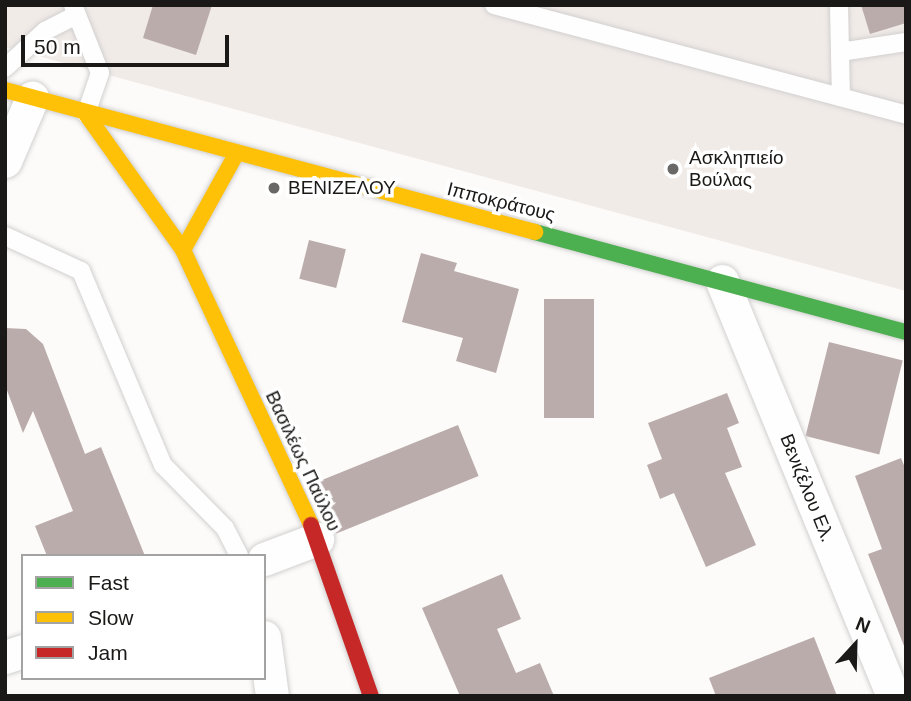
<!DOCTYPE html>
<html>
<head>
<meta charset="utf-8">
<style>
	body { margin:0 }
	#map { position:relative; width:911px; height:701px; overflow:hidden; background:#fcfbfa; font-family:Arial,sans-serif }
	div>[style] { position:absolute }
	.built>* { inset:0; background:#f1ebe8 }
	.building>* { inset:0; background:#bbacac; transform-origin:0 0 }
	.roads { filter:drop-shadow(0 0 2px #d1d0cf) drop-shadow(0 0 2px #d1d0cf) }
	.lane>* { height:18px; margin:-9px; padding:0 9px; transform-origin:9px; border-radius:9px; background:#fffefe }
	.street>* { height:33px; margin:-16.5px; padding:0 16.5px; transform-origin:16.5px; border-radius:16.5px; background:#fffefe }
	.fast>* { height:16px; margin:-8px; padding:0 8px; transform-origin:8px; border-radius:8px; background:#4caf50 }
	.slow>* { height:16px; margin:-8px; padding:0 8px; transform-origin:8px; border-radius:8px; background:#ffc107 }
	.jam>* { height:16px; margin:-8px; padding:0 8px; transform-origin:8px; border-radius:8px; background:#c62828 }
	.dots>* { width:19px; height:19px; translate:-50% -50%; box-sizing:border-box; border:4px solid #fff; border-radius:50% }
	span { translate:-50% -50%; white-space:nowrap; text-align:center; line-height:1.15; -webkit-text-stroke:7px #fff; paint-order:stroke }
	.poi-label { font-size:19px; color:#1a1918 }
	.left { translate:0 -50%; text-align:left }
	.street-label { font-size:19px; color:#1a1918 }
	.frame { position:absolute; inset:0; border:7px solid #1a1918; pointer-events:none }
	.legend { position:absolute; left:21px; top:554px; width:245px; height:126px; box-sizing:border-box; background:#fff; border:2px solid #a3a3a3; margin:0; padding:9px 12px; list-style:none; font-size:21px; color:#1a1918 }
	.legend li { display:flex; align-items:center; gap:14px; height:35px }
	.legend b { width:35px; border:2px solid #a3a3a3 }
	.north { position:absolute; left:820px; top:610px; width:70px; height:70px; -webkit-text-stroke:5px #fff; paint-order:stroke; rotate:22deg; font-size:19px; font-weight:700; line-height:28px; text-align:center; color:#1a1918 }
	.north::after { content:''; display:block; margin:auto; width:24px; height:32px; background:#1a1918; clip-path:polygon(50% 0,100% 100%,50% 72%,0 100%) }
	.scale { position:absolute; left:21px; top:35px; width:208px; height:32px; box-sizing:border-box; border:4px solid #1a1918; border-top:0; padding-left:9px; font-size:21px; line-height:24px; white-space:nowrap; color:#1a1918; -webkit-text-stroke:5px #fff; paint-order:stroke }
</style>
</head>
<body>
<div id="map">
	<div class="built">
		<i style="clip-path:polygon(5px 5px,906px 5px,906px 291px,5px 47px)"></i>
	</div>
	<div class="building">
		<i style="clip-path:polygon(153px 5px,212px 5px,196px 55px,143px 38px)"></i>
		<i style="clip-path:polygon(861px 5px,906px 5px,906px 23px,870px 34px)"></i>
		<i style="left:309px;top:240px;width:38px;height:40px;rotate:14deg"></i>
		<i style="clip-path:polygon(421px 253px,457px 263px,454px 271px,519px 289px,496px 373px,456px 361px,463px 338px,402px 322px)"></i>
		<i style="left:544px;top:299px;width:50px;height:119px"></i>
		<i style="clip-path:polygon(5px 328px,26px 329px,43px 344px,85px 454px,101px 447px,145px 556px,47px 556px,35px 526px,73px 511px,33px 411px,23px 433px,5px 385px)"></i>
		<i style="left:829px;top:342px;width:76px;height:97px;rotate:14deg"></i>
		<i style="clip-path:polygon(727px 393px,739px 423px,727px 428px,742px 467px,725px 473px,756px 545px,706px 567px,674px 493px,660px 499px,647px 465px,662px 459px,648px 423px)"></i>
		<i style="left:458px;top:425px;width:55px;height:154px;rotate:68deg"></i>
		<i style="clip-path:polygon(901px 458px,906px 470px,904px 646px,868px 554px,882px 549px,855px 476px)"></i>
		<i style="clip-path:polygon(502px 574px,521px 619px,497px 629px,516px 673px,540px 663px,554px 696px,460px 696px,422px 608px)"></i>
		<i style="clip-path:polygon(814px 637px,837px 696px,716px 696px,709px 678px)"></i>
	</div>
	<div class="roads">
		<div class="lane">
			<i style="left:73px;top:5px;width:73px;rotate:68.3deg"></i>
			<i style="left:100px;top:73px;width:43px;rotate:108.9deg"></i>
			<i style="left:494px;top:5px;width:426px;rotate:14.9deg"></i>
			<i style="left:839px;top:5px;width:92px;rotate:88.8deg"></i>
			<i style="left:840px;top:52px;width:67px;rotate:-8.6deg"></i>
			<i style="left:5px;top:68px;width:54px;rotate:-42.8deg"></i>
			<i style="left:45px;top:31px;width:35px;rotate:-27deg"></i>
			<i style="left:5px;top:236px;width:84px;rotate:24.7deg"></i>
			<i style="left:81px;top:271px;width:211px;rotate:67.1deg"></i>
			<i style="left:163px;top:465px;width:88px;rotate:45.5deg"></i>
			<i style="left:225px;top:528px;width:31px;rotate:63deg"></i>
		</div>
		<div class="street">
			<i style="left:5px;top:161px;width:69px;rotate:-66.8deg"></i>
			<i style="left:722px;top:281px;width:449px;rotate:67.6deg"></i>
			<i style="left:264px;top:559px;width:57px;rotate:-20.7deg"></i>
			<i style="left:264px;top:637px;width:60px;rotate:82.3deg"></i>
			<i style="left:5px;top:657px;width:19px;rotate:-18deg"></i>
		</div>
		<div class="fast">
			<i style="left:535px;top:232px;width:384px;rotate:15.1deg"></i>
		</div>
		<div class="slow">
			<i style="left:5px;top:90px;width:549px;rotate:15deg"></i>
			<i style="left:86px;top:114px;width:167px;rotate:54.5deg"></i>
			<i style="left:183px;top:250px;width:303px;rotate:65deg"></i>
			<i style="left:183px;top:250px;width:107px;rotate:-61deg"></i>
		</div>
		<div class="jam">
			<i style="left:311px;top:525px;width:181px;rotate:70.7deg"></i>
		</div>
	</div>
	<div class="dots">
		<i style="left:673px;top:169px;background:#696867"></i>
		<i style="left:274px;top:188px;background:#696867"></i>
	</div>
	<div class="poi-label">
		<span class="left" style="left:689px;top:169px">Ασκληπιείο<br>Βούλας</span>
		<span class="left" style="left:288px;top:188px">ΒΕΝΙΖΕΛΟΥ</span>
	</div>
	<div class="street-label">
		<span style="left:501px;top:202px;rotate:14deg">Ιπποκράτους</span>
		<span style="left:303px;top:461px;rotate:65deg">Βασιλέως Παύλου</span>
		<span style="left:807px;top:488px;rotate:68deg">Βενιζέλου Ελ.</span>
	</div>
	<div class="frame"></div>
	<ul class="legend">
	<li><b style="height:9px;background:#4caf50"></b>Fast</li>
	<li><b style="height:9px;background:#ffc107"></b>Slow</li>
	<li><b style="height:9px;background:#c62828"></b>Jam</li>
	</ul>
	<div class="north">N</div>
	<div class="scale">50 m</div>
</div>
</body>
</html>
